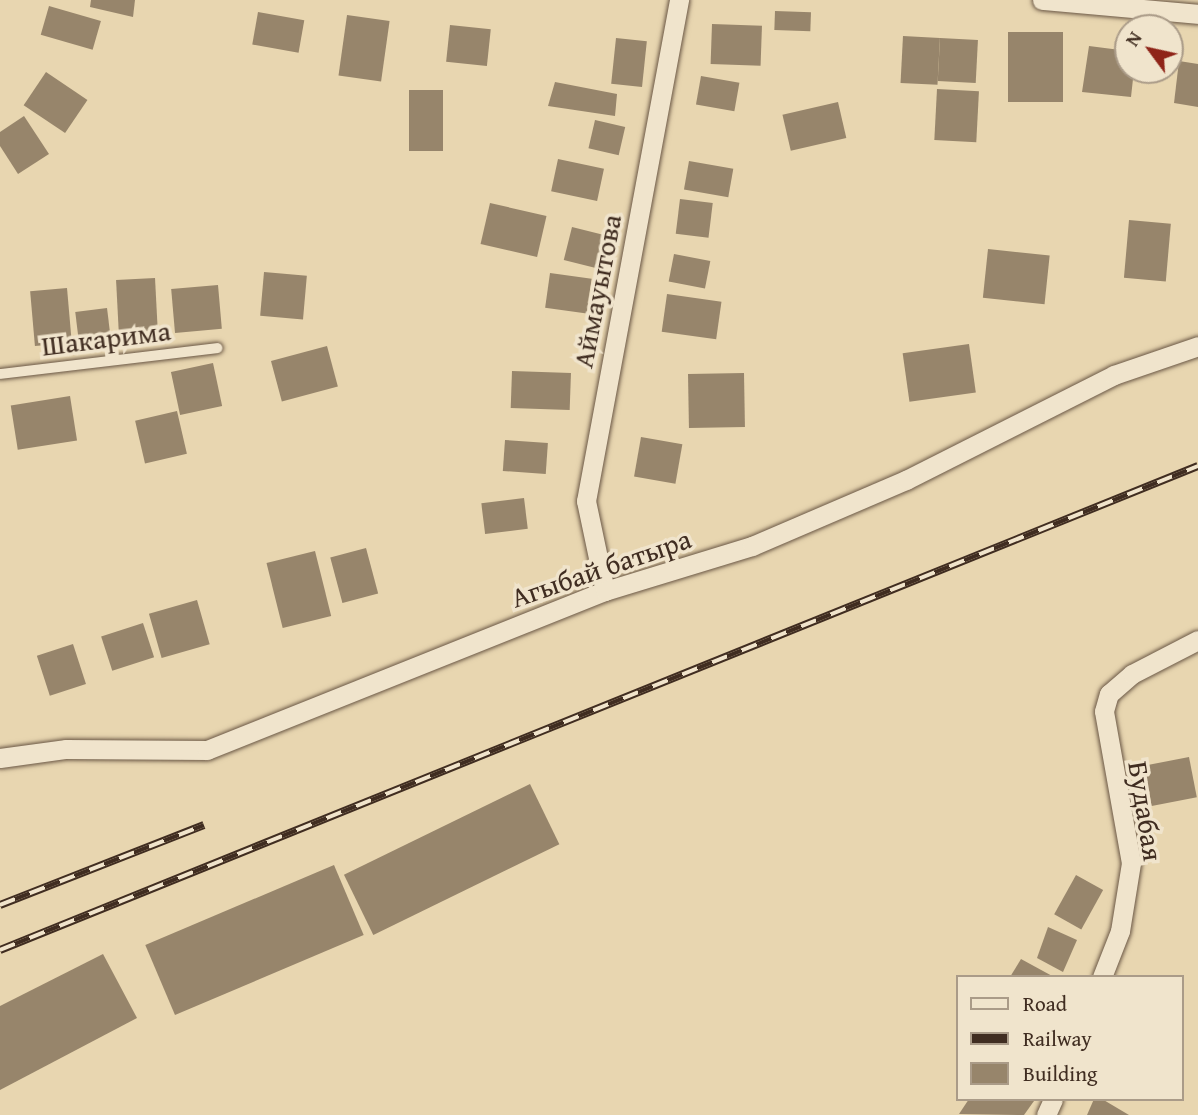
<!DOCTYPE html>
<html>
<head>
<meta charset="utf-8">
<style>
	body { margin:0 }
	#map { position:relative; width:1198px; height:1115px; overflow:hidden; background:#e8d6b0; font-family:"Gentium Book Plus",serif }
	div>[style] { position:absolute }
	.building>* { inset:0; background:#97856b; transform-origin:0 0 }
	.roads { filter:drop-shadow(0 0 2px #6a5745) drop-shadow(0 0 2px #6a5745) }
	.lane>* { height:10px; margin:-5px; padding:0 5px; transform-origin:5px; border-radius:5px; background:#f0e4cc }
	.street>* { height:19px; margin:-9.5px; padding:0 9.5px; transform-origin:9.5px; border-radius:9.5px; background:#f0e4cc }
	.rail>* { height:8px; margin-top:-4px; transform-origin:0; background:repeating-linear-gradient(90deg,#f0e4cc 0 16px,#402d21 0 32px); box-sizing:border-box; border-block:2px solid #402d21 }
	span { translate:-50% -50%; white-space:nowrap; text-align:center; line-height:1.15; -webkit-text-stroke:7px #f0e4cc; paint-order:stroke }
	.street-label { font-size:28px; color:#402d21 }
	.legend { position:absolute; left:956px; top:975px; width:228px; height:126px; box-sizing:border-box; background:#f0e4cc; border:2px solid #aa9b88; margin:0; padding:9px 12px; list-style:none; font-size:21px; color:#402d21 }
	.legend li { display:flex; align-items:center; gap:14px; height:35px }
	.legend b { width:35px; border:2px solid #aa9b88 }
	.north { position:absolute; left:1114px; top:14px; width:70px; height:70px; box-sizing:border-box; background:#f0e4cc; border:2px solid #aa9b88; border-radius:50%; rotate:303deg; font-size:19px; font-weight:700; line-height:28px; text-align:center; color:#402d21 }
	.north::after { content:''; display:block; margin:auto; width:24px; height:32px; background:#8f2418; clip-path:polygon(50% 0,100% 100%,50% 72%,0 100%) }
</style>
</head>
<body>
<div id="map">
	<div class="building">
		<i style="clip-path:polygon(91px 0,135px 0,133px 17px,90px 7px)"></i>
		<i style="left:49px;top:6px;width:54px;height:30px;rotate:16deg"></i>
		<i style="left:775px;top:11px;width:36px;height:19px;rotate:2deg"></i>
		<i style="left:258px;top:12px;width:47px;height:33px;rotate:10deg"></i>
		<i style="left:347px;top:15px;width:43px;height:61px;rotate:8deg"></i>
		<i style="left:712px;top:24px;width:50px;height:40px;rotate:2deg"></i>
		<i style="left:450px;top:25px;width:41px;height:37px;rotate:6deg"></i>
		<i style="left:1008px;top:32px;width:55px;height:70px"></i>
		<i style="left:903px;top:36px;width:37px;height:47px;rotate:3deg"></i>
		<i style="left:616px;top:38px;width:31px;height:46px;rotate:6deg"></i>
		<i style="left:940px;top:38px;width:38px;height:43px;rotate:3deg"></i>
		<i style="clip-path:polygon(1089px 46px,1128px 51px,1128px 70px,1134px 70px,1131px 97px,1082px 92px)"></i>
		<i style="clip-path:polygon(1179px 61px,1198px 64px,1198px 107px,1174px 103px)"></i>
		<i style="left:46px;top:72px;width:50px;height:40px;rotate:34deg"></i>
		<i style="left:701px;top:76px;width:39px;height:29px;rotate:10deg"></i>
		<i style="clip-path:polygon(555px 82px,617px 94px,615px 116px,548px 106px)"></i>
		<i style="left:937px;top:89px;width:42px;height:51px;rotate:3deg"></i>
		<i style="left:409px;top:90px;width:34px;height:61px"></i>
		<i style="left:838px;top:102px;width:37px;height:57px;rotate:77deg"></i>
		<i style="clip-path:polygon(24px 116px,49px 154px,18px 174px,0 146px,0 132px)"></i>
		<i style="left:595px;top:120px;width:31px;height:29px;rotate:13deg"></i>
		<i style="left:558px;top:159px;width:47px;height:33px;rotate:12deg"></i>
		<i style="left:689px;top:161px;width:45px;height:29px;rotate:10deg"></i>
		<i style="left:680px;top:199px;width:33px;height:35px;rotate:7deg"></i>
		<i style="left:490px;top:203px;width:58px;height:42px;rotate:13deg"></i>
		<i style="left:1129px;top:220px;width:42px;height:58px;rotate:5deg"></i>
		<i style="left:572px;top:227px;width:34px;height:34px;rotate:14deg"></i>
		<i style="left:988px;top:249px;width:62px;height:49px;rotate:6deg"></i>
		<i style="left:674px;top:254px;width:37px;height:28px;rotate:11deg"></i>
		<i style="left:264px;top:272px;width:43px;height:44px;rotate:5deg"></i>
		<i style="left:550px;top:273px;width:42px;height:35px;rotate:8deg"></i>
		<i style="left:155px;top:278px;width:61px;height:39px;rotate:87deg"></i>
		<i style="left:218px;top:285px;width:44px;height:47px;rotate:85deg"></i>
		<i style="left:67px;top:288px;width:55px;height:37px;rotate:85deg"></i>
		<i style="left:667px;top:294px;width:55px;height:38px;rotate:8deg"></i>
		<i style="left:107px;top:308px;width:34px;height:32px;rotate:83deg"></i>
		<i style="left:969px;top:344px;width:49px;height:67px;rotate:82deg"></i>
		<i style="left:327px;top:346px;width:42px;height:58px;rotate:75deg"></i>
		<i style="left:213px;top:363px;width:44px;height:43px;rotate:78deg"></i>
		<i style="left:512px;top:371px;width:59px;height:37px;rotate:2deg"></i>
		<i style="left:744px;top:373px;width:54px;height:56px;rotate:89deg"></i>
		<i style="left:70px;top:396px;width:45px;height:60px;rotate:81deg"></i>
		<i style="left:177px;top:411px;width:44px;height:43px;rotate:77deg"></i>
		<i style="left:641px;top:437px;width:42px;height:40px;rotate:10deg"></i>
		<i style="left:505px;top:440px;width:43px;height:31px;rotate:4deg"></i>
		<i style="left:524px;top:498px;width:31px;height:43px;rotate:83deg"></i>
		<i style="left:366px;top:548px;width:47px;height:37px;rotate:75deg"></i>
		<i style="left:315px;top:551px;width:67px;height:50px;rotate:76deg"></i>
		<i style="left:197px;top:600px;width:46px;height:50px;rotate:74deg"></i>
		<i style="left:143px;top:623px;width:36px;height:44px;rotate:72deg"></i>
		<i style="left:73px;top:644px;width:42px;height:38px;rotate:72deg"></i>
		<i style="left:1189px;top:757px;width:41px;height:46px;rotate:79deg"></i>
		<i style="left:530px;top:784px;width:67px;height:207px;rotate:64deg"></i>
		<i style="left:334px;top:865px;width:76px;height:205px;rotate:67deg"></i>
		<i style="left:1076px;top:875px;width:31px;height:45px;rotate:29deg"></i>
		<i style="clip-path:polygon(1048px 927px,1077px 940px,1063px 972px,1037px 958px)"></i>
		<i style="clip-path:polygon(103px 954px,137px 1018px,0 1090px,0 1006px)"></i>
		<i style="clip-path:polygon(1021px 959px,1054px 977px,1010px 977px)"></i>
		<i style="clip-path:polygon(969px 1099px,1031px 1099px,1034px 1101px,1024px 1115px,959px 1114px)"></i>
		<i style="clip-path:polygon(1094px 1099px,1102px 1099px,1129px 1115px,1087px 1115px)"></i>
	</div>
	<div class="roads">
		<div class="lane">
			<i style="left:0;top:374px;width:219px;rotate:-6.8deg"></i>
		</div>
		<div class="street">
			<i style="left:1042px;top:0;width:157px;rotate:5.1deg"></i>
			<i style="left:605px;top:591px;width:92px;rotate:-101.9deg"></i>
			<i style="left:586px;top:501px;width:510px;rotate:-79.48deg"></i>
			<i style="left:0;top:758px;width:67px;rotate:-7.8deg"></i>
			<i style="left:66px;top:749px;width:141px;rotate:0.4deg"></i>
			<i style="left:207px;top:750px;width:429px;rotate:-21.8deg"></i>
			<i style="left:605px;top:591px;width:154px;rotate:-17deg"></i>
			<i style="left:752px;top:546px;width:168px;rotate:-23.2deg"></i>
			<i style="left:906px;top:480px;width:233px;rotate:-26.8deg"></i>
			<i style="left:1114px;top:375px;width:89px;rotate:-19deg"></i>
			<i style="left:1102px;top:977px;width:49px;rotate:-68.6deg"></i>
			<i style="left:1120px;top:931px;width:69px;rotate:-80.8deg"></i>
			<i style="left:1131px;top:863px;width:154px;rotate:-100.1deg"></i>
			<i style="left:1104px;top:711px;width:18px;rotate:-74deg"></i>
			<i style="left:1109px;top:694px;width:30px;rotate:-41deg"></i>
			<i style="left:1132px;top:674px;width:74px;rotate:-27.3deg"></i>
			<i style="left:1046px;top:1115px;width:17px;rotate:-66deg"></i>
		</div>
	</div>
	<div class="rail">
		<i style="left:0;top:905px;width:219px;rotate:-21.4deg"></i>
		<i style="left:0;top:950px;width:1292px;rotate:-22deg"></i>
	</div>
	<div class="street-label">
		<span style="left:597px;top:291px;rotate:-79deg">Аймауытова</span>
		<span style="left:106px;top:338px;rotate:-7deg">Шакарима</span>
		<span style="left:601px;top:568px;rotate:-19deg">Агыбай батыра</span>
		<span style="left:1146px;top:811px;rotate:81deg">Будабая</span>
	</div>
	<ul class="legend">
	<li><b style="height:9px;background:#f0e4cc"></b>Road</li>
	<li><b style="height:9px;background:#402d21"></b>Railway</li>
	<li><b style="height:19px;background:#97856b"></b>Building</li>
	</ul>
	<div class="north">N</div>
</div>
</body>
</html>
